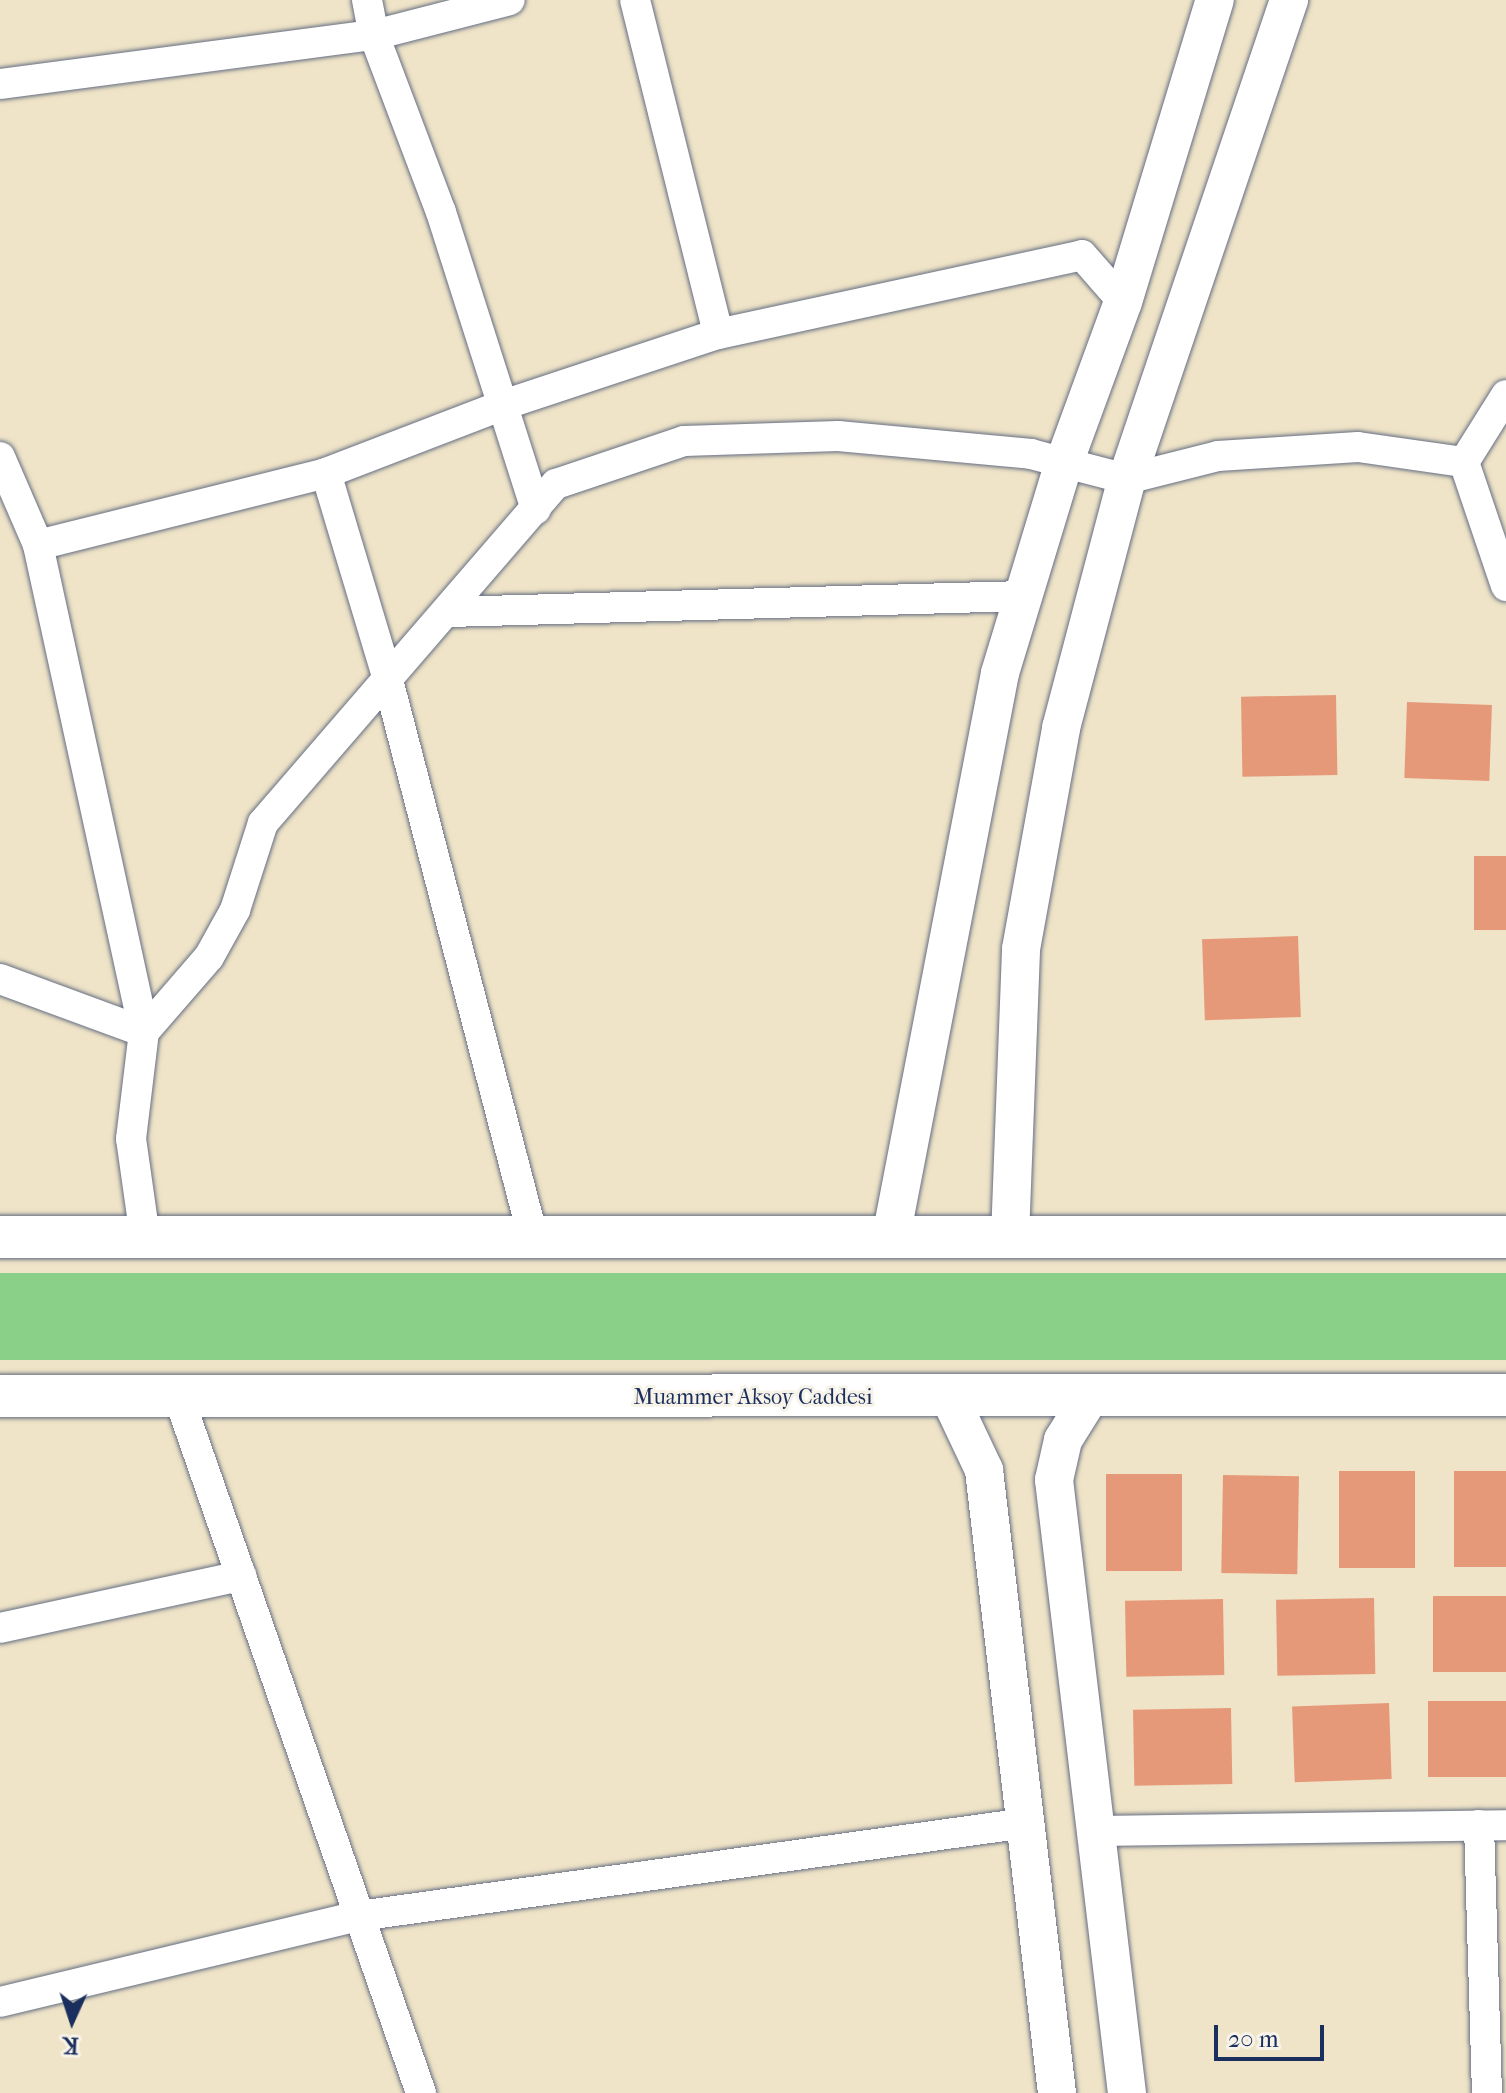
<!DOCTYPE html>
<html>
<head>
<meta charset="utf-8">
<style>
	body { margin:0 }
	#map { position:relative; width:1506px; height:2093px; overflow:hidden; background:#efe4c7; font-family:"IM FELL French Canon",serif }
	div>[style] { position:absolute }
	.green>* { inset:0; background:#8ad089; transform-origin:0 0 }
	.building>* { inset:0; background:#e69979; transform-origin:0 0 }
	.roads { filter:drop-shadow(0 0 2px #656e83) drop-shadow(0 0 2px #656e83) }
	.minor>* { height:30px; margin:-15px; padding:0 15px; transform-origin:15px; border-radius:15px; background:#fff }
	.tertiary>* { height:38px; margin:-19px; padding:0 19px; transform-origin:19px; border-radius:19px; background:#fff }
	.secondary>* { height:42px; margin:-21px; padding:0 21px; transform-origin:21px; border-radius:21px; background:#fff }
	span { translate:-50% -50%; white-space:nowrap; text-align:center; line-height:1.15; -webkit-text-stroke:6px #f7f3e8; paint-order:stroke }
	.street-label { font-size:22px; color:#1b2f5e }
	.north { position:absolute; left:32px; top:1981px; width:80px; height:80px; -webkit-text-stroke:6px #f7f3e8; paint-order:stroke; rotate:183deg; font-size:22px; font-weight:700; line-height:32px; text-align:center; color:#1b2f5e }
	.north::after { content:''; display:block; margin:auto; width:28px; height:36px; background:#1b2f5e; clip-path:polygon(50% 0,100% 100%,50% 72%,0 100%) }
	.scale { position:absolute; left:1214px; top:2025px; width:110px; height:36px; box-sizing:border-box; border:4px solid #1b2f5e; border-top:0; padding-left:10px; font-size:24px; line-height:28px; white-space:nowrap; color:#1b2f5e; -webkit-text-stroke:6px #f7f3e8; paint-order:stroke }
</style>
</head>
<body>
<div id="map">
	<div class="green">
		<i style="left:0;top:1273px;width:1506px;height:87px"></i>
	</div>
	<div class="building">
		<i style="left:1336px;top:695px;width:80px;height:95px;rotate:89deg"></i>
		<i style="left:1407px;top:702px;width:85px;height:76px;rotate:2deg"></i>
		<i style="left:1474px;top:856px;width:32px;height:74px"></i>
		<i style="left:1298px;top:936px;width:81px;height:96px;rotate:88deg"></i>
		<i style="left:1339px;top:1471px;width:76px;height:97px"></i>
		<i style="left:1454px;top:1471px;width:52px;height:96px"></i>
		<i style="left:1106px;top:1474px;width:76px;height:97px"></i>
		<i style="left:1223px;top:1475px;width:76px;height:98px;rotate:1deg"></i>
		<i style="left:1506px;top:1596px;width:76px;height:73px;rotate:90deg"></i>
		<i style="left:1374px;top:1598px;width:76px;height:98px;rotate:89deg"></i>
		<i style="left:1223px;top:1599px;width:76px;height:98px;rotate:89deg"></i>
		<i style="left:1506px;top:1701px;width:76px;height:78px;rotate:90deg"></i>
		<i style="left:1389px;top:1703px;width:76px;height:97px;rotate:88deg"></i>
		<i style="left:1231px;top:1708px;width:76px;height:98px;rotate:89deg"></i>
	</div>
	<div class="roads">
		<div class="minor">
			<i style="left:367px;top:0;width:36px;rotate:79deg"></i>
			<i style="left:374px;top:35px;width:189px;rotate:69.3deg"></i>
			<i style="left:441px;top:212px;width:312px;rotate:72.3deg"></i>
			<i style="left:635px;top:0;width:344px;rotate:76deg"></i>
			<i style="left:0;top:84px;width:377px;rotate:-7.5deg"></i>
			<i style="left:374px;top:35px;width:140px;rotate:-14.4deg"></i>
			<i style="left:0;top:457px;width:96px;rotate:66.6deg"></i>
			<i style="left:38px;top:545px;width:498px;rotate:77.7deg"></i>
			<i style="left:144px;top:1032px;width:153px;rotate:-159.8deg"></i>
			<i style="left:1464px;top:462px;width:79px;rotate:-57.9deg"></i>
			<i style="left:326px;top:473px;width:190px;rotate:-21deg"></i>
			<i style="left:503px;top:405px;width:226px;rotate:-18.3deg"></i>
			<i style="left:718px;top:334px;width:372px;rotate:-12.2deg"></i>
			<i style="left:1082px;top:255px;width:62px;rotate:48.9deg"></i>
			<i style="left:38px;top:545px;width:297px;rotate:-14deg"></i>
			<i style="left:326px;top:473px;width:216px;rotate:73.3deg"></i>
			<i style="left:388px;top:680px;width:576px;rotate:75.41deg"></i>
			<i style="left:448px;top:612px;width:575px;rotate:-1.59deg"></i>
			<i style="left:145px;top:1237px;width:99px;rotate:-98.1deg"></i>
			<i style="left:131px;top:1139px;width:108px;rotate:-83.1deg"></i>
			<i style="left:144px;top:1032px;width:99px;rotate:-49.1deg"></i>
			<i style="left:209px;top:957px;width:54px;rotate:-61deg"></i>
			<i style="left:235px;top:910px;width:91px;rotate:-72.2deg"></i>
			<i style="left:263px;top:823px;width:448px;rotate:-49.2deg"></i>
			<i style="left:556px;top:484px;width:135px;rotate:-18.6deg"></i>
			<i style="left:684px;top:441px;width:154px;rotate:-1.9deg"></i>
			<i style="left:838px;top:436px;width:194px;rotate:5.3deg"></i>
			<i style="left:1031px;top:454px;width:99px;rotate:14.6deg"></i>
			<i style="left:1127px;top:479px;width:94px;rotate:-14.2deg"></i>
			<i style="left:1218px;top:456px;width:140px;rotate:-3.7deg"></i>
			<i style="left:1358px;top:447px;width:107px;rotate:8.1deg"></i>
			<i style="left:1464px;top:462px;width:131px;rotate:71.3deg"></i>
			<i style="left:179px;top:1398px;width:736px;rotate:70.8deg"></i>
			<i style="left:0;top:1628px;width:247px;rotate:-12.2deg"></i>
			<i style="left:1479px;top:1825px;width:268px;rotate:88.3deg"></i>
			<i style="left:1095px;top:1831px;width:411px;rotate:-0.8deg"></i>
			<i style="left:0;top:2002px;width:369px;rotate:-13.5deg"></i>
			<i style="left:359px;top:1916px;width:673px;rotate:-7.94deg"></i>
		</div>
		<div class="tertiary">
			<i style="left:891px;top:1237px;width:574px;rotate:-79.06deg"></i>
			<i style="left:1000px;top:673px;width:220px;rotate:-73.1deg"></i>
			<i style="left:1064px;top:463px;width:171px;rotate:-69.9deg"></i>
			<i style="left:1123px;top:302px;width:316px;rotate:-73.1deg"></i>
			<i style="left:1010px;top:1237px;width:288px;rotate:-87.8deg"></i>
			<i style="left:1021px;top:949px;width:225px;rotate:-79.7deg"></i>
			<i style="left:1061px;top:728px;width:258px;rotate:-75.2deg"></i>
			<i style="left:1127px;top:479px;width:506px;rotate:-71.31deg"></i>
			<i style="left:1091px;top:1395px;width:53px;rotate:121.9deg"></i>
			<i style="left:1063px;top:1440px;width:41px;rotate:102.7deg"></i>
			<i style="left:1054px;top:1480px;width:617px;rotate:83.21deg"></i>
			<i style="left:950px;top:1398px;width:80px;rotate:64.7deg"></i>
			<i style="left:984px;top:1470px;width:627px;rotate:83.32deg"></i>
		</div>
		<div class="secondary">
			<i style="left:0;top:1237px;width:1506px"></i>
			<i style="left:0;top:1396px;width:1506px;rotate:-0.04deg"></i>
		</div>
	</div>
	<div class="street-label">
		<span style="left:753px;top:1398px">Muammer Aksoy Caddesi</span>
	</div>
	<div class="north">K</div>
	<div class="scale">20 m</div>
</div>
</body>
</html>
